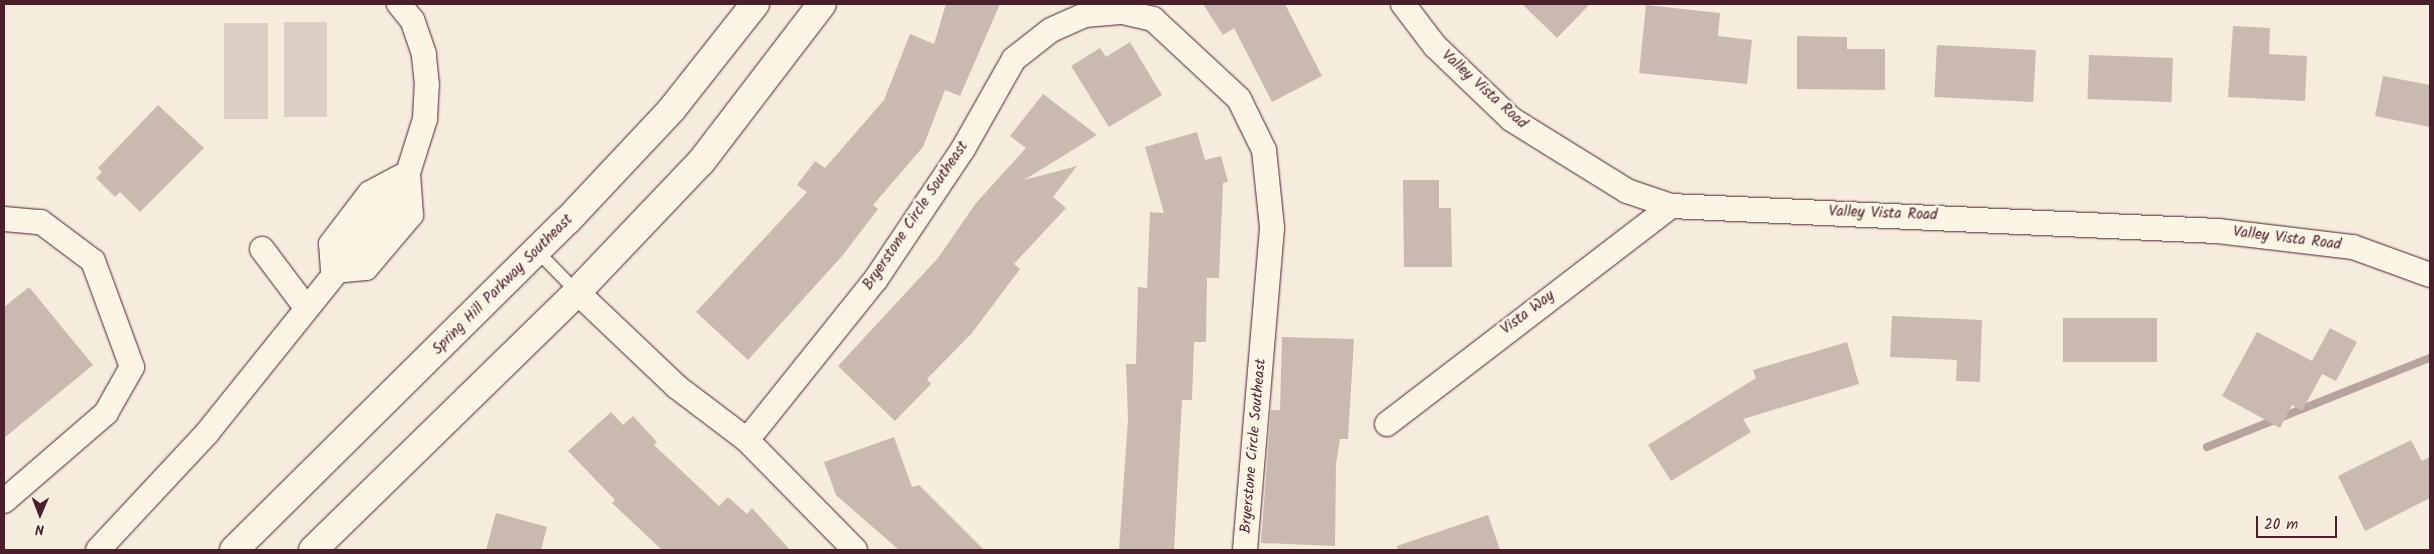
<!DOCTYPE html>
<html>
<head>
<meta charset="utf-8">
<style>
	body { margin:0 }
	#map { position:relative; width:2434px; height:554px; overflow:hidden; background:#f5ecde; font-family:Kalam,sans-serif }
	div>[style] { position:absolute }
	.green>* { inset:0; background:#dbcec4; transform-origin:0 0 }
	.stream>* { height:8px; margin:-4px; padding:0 4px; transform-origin:4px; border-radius:4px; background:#b8a39e }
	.building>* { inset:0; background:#cab9b1; transform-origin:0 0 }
	.roads { filter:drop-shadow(0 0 1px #4a1f2b) drop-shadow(0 0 1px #4a1f2b) }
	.lane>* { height:12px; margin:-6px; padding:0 6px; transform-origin:6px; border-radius:6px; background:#fcf5e5 }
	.street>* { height:24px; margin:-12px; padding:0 12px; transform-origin:12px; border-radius:12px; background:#fcf5e5 }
	.secondary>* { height:28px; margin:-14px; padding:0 14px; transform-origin:14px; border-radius:14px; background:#fcf5e5 }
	span { translate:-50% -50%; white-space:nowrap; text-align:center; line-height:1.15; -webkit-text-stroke:5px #fcf5e5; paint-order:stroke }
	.street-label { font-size:15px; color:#4a1f2b }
	.frame { position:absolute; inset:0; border:5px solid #4a1f2b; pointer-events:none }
	.north { position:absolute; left:15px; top:489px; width:50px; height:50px; -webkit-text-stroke:4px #fcf5e5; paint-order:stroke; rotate:181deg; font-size:14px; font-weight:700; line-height:20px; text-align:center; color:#4a1f2b }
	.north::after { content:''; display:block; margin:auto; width:18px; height:22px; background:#4a1f2b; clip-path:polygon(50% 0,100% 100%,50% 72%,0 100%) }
	.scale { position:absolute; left:2256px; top:516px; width:81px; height:22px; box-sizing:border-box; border:2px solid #4a1f2b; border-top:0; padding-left:6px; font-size:15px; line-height:18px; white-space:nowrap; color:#4a1f2b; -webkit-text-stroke:4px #fcf5e5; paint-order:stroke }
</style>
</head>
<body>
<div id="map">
	<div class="green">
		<i style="left:284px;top:22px;width:43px;height:95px"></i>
		<i style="left:224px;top:23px;width:44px;height:96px"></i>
	</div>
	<div class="stream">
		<i style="left:2207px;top:447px;width:240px;rotate:-21.8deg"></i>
	</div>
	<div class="building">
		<i style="clip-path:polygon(946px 4px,1000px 4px,960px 96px,945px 90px,923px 147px,873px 205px,878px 209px,842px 256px,748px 360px,696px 312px,807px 192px,797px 185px,815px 161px,825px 168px,884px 100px,910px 34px,934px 44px)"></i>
		<i style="clip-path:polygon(1203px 4px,1285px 4px,1322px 76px,1272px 102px,1234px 28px,1223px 35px)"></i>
		<i style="clip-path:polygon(1522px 4px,1590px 4px,1557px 38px)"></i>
		<i style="clip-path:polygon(1646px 5px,1720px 13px,1718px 36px,1752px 40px,1747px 84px,1639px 73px)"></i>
		<i style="clip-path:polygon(2233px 26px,2270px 28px,2269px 54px,2307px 56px,2305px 101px,2228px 97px)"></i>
		<i style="clip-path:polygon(1797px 36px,1847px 37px,1847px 49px,1885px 49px,1885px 90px,1797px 89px)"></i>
		<i style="clip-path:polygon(1130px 42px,1162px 95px,1109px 127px,1071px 66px,1100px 48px,1106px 57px)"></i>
		<i style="left:1937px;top:45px;width:99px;height:52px;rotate:3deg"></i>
		<i style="left:2089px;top:55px;width:84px;height:44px;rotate:2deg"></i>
		<i style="clip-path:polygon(2383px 76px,2430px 85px,2430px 127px,2375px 116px)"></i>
		<i style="clip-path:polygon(1043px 94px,1097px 135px,1024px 180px,1077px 166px,1053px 197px,1066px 208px,1014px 264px,1020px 269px,972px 333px,927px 379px,931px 384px,895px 421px,838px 366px,938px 258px,976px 203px,1026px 148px,1010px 136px)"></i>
		<i style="clip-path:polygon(158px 105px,204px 148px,140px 212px,120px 192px,115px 197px,96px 178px,102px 172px,98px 168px)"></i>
		<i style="clip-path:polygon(1197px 132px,1205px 160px,1221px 156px,1228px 182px,1223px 183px,1219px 278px,1207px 278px,1206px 342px,1194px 342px,1192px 400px,1182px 400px,1174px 550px,1119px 550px,1128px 419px,1126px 364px,1136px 364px,1138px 287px,1147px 288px,1150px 212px,1164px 213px,1145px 147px)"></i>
		<i style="clip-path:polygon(1403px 180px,1439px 180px,1439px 208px,1451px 208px,1452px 267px,1404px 267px)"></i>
		<i style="clip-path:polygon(29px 287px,93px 365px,4px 438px,4px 307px)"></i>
		<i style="clip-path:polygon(1892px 316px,1982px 320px,1980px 382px,1956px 381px,1957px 360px,1890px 357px)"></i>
		<i style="left:2157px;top:318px;width:44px;height:94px;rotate:90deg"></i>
		<i style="clip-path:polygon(2330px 328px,2357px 342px,2336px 381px,2322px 374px,2302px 411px,2292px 405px,2280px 428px,2222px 396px,2257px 332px,2312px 361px)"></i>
		<i style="clip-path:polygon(1282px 337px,1354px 339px,1348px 439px,1340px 439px,1336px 464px,1335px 546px,1261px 543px,1271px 410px,1280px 410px)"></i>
		<i style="clip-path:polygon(1847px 342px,1859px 384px,1743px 419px,1751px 432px,1671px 481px,1648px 445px,1756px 378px,1753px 370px)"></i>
		<i style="clip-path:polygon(611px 412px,623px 425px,633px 416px,657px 442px,654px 445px,719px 506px,728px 497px,747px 514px,752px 508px,790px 550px,662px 550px,612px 503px,615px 500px,568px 451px)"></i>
		<i style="clip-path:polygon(894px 437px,912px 487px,919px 485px,984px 550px,899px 550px,836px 495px,824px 462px)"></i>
		<i style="clip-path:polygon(2411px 440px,2422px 461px,2430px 457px,2430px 498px,2365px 531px,2338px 476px)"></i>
		<i style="clip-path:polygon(496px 513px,547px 527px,541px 550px,486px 550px)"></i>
		<i style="clip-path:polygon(1488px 515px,1500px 550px,1397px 550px,1397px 546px)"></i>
	</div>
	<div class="roads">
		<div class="lane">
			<i style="left:537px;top:251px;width:57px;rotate:45.7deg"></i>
		</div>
		<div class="street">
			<i style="left:1403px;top:4px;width:53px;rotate:52.7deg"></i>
			<i style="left:1435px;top:46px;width:105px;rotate:43.8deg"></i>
			<i style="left:1511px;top:119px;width:137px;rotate:31.8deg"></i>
			<i style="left:1627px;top:191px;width:46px;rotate:18.8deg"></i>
			<i style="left:1671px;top:206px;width:548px;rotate:2.62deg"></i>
			<i style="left:2218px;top:231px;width:136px;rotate:6.8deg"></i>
			<i style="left:2353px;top:247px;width:82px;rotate:20deg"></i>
			<i style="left:4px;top:219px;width:37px;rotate:5deg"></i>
			<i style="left:41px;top:222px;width:65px;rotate:36.9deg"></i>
			<i style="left:93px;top:261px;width:113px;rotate:69.8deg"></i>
			<i style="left:132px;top:367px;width:53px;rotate:119.5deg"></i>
			<i style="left:106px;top:413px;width:135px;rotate:139.2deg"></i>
			<i style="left:262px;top:249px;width:71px;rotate:53deg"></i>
			<i style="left:333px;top:271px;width:33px;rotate:-5deg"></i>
			<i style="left:366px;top:268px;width:70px;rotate:-49.7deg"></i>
			<i style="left:411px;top:215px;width:42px;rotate:-94.1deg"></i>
			<i style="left:333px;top:271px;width:27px;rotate:-94deg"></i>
			<i style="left:331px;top:244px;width:64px;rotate:-52.6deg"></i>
			<i style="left:370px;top:193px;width:43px;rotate:-27.8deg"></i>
			<i style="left:577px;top:292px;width:138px;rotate:43.5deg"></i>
			<i style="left:677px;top:387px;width:88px;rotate:37.1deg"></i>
			<i style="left:1387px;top:424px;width:358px;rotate:-37.5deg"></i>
			<i style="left:98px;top:550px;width:160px;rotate:-47deg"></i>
			<i style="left:207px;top:433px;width:289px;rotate:-51.2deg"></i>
			<i style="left:388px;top:208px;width:40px;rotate:-60.3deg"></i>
			<i style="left:408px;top:173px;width:57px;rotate:-72.5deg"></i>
			<i style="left:425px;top:119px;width:34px;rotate:-87deg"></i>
			<i style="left:427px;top:85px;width:31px;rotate:-96deg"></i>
			<i style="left:424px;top:54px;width:36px;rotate:-109deg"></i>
			<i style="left:412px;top:20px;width:21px;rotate:-129deg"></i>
			<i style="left:855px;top:550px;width:154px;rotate:-134.5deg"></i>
			<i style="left:747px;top:440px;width:206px;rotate:-51.3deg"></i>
			<i style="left:876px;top:279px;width:156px;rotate:-56.2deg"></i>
			<i style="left:963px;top:149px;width:103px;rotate:-60.5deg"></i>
			<i style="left:1014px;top:59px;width:47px;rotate:-38.1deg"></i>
			<i style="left:1051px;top:30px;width:37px;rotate:-24deg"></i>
			<i style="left:1085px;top:15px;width:38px;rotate:-5deg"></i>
			<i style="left:1123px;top:12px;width:31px;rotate:13deg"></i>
			<i style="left:1153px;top:19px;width:117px;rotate:42.9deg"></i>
			<i style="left:1239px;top:99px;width:57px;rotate:63.9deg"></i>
			<i style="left:1264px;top:150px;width:78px;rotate:84.1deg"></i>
			<i style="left:1272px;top:228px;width:323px;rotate:94.8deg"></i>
		</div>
		<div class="secondary">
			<i style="left:234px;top:550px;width:468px;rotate:-44.7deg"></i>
			<i style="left:567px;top:221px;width:154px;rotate:-46.8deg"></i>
			<i style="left:672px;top:109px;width:134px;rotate:-51.7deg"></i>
			<i style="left:313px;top:550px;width:369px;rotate:-44.3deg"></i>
			<i style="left:577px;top:292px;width:180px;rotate:-46.4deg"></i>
			<i style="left:701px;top:162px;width:199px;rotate:-52.6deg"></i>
		</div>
	</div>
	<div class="street-label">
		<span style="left:1484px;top:90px;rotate:42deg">Valley Vista Road</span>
		<span style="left:1883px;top:214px;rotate:2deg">Valley Vista Road</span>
		<span style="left:916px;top:216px;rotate:-56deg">Bryerstone Circle Southeast</span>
		<span style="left:2287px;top:239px;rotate:7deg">Valley Vista Road</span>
		<span style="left:503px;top:285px;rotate:-45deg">Spring Hill Parkway Southeast</span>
		<span style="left:1528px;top:313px;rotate:-37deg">Vista Way</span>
		<span style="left:1254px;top:446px;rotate:-85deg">Bryerstone Circle Southeast</span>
	</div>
	<div class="frame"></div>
	<div class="north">N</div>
	<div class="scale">20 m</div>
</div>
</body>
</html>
